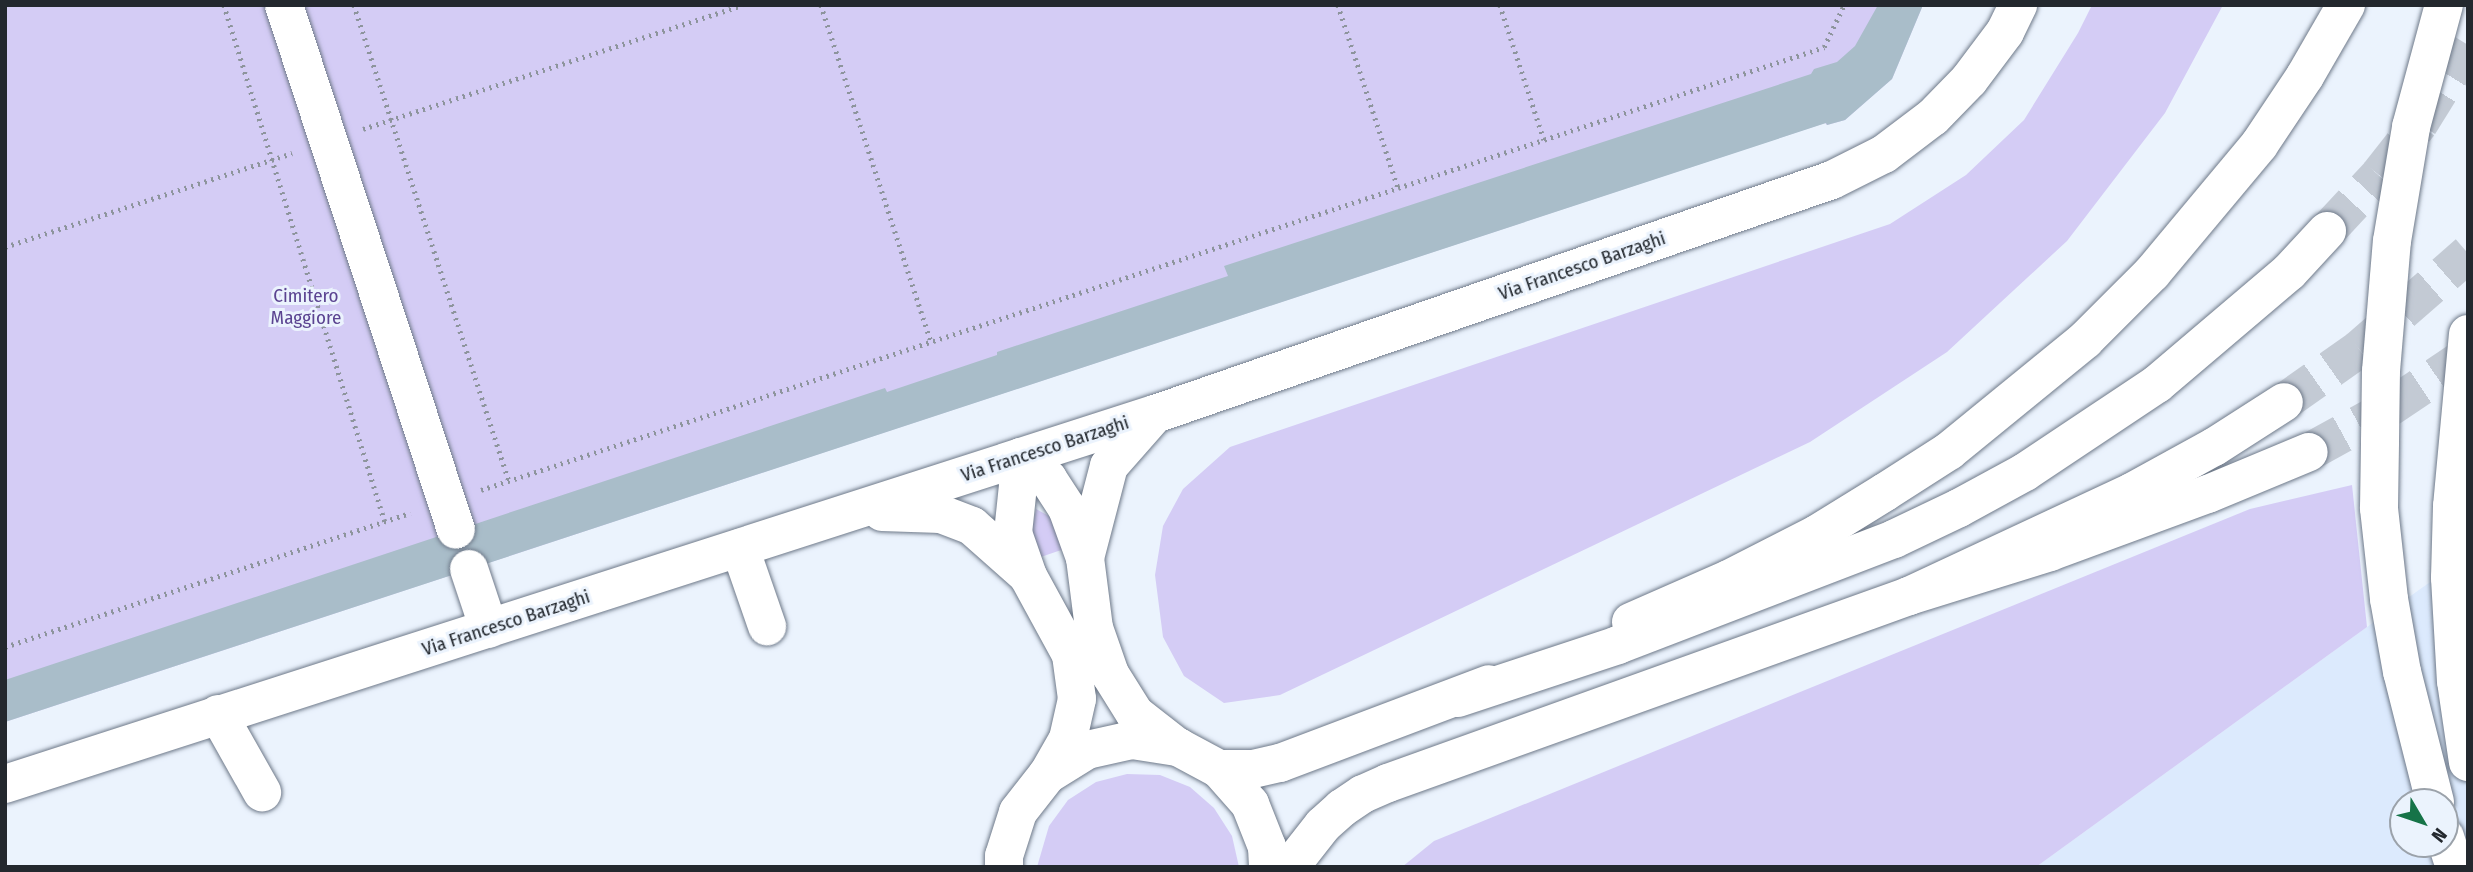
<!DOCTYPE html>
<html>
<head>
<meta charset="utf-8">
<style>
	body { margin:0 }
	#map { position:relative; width:2473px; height:872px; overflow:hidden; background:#ebf3fd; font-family:"Fira Sans Condensed",sans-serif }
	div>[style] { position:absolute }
	.built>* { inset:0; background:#dceafd }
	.green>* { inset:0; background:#d4ccf5 }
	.building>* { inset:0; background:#a9bdc9 }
	.minor-tunnel>* { height:38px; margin-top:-19px; transform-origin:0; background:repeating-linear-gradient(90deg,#c3cad4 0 38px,transparent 0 57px) }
	.highway-tunnel>* { height:38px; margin-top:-19px; transform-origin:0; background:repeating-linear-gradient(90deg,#c3cad4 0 38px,transparent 0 57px) }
	.path>* { height:4.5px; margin-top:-2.25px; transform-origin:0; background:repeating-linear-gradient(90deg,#8d949c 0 2px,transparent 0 7px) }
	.roads { filter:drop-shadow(0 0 2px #6e7989) drop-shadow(0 0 2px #6e7989) }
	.minor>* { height:38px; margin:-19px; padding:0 19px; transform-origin:19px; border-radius:19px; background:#fff }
	.highway>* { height:38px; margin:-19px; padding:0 19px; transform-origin:19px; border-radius:19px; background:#fff }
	span { translate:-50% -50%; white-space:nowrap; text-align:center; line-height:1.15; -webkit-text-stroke:6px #ebf3fd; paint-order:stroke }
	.street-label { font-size:19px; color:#23282e }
	.park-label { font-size:19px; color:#5b4491 }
	.frame { position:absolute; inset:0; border:7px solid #23282e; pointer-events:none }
	.north { position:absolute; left:2389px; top:788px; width:70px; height:70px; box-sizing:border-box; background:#ebf3fd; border:2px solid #9ba2aa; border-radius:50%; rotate:129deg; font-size:19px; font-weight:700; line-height:28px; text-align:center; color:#23282e }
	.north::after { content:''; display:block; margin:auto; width:24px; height:32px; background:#167348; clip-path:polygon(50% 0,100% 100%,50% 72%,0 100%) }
</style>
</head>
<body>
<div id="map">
	<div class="built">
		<i style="clip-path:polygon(evenodd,2468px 555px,2468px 867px,2036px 867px,2367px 627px,2468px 555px,2403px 802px,2445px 802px,2445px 844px,2403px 844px,2403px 802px)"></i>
	</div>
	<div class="green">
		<i style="clip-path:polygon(5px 5px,1923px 5px,1892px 79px,1845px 120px,1827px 125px,1825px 123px,5px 722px)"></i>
		<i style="clip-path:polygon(2092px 5px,2223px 5px,2165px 113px,2067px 241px,1947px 352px,1810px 442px,1280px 695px,1224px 703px,1184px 676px,1163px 637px,1155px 575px,1163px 526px,1183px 489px,1230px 447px,1890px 224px,1966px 175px,2024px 120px,2078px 33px)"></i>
		<i style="clip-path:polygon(2352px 485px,2367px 627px,2036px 867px,1402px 867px,1434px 841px,2250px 509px)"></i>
		<i style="clip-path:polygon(1036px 509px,1049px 516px,1067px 548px,1035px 559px,1030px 540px)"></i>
		<i style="clip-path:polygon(1127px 774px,1160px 775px,1190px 787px,1214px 808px,1232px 836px,1239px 867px,1037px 867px,1049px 826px,1068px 800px,1096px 782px)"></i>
	</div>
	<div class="building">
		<i style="clip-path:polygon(1878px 5px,1923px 5px,1892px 79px,1845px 120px,1827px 125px,1826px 123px,5px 722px,5px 680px,885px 388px,887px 392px,997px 355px,997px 352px,1228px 276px,1224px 266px,1811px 74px,1814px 69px,1837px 62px,1855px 46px)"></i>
	</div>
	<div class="minor-tunnel">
		<i style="left:2309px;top:452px;width:91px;rotate:-28.8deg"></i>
		<i style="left:2389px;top:408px;width:95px;rotate:-33.9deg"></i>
	</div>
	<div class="highway-tunnel">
		<i style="left:2327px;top:231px;width:76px;rotate:-47.1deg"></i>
		<i style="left:2379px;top:175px;width:65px;rotate:-51.9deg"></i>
		<i style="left:2419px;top:124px;width:93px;rotate:-58.2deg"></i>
		<i style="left:2284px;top:402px;width:92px;rotate:-35.2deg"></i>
		<i style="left:2359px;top:349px;width:145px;rotate:-41.1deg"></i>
	</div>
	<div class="path">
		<i style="left:224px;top:5px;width:541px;rotate:72.7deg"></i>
		<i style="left:354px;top:5px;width:501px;rotate:71.96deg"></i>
		<i style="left:821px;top:5px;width:354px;rotate:71.9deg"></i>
		<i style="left:1338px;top:5px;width:193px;rotate:71.8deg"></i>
		<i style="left:1398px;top:188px;width:449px;rotate:-18.3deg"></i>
		<i style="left:1824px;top:47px;width:47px;rotate:-64.5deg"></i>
		<i style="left:1500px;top:5px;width:142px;rotate:71.9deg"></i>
		<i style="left:363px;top:129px;width:399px;rotate:-18.1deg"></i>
		<i style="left:5px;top:247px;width:302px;rotate:-18.1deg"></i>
		<i style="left:481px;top:490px;width:965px;rotate:-18.23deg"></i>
		<i style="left:5px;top:647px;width:427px;rotate:-18.3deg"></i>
	</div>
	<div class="roads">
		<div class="minor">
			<i style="left:284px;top:5px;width:552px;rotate:71.86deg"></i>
			<i style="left:1021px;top:457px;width:35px;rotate:39deg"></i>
			<i style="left:1048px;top:479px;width:35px;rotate:57deg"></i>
			<i style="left:1067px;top:508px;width:53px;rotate:70.2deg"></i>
			<i style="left:1085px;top:558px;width:71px;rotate:82.7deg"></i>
			<i style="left:1094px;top:628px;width:49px;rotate:70.8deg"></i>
			<i style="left:1110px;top:674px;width:47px;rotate:58deg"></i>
			<i style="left:1135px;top:714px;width:52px;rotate:38deg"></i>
			<i style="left:1021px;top:457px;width:76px;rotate:96deg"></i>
			<i style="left:1013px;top:533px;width:46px;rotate:70.8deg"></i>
			<i style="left:1028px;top:576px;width:90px;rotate:61.4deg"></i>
			<i style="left:1071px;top:655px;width:44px;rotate:82.2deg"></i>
			<i style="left:1077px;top:699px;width:41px;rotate:102.7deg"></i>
			<i style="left:1068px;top:739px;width:40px;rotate:119.7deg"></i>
			<i style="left:882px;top:512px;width:59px;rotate:1.9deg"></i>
			<i style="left:941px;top:514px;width:33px;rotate:21deg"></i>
			<i style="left:972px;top:526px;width:71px;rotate:41.6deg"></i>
			<i style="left:740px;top:548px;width:83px;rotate:70.9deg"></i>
			<i style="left:1085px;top:558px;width:95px;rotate:-75.4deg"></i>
			<i style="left:1109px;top:466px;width:67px;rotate:-48.7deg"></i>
			<i style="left:469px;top:569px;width:63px;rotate:71.6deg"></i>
			<i style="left:1631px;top:622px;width:107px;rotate:-23.7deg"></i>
			<i style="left:1729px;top:579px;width:99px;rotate:-27.1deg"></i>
			<i style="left:1817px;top:534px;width:80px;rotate:-31.7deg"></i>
			<i style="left:1885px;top:492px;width:76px;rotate:-32.6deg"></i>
			<i style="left:1949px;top:451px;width:176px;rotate:-39.2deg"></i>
			<i style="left:2085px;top:340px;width:95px;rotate:-45deg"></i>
			<i style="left:2152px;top:273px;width:167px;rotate:-50.1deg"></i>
			<i style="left:2259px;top:145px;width:83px;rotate:-56.3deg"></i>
			<i style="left:2305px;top:76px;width:82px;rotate:-60deg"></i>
			<i style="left:218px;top:714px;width:90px;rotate:60.6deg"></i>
			<i style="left:1219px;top:769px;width:34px"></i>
			<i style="left:1253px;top:769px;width:28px;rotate:-13deg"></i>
			<i style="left:1280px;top:763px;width:223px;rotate:-20.7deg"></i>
			<i style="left:5px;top:784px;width:1208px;rotate:-17.84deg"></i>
			<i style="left:1155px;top:414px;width:716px;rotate:-19.07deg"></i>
			<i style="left:1832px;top:180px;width:58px;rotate:-26.6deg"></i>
			<i style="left:1884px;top:154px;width:61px;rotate:-37.1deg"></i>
			<i style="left:1933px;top:117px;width:52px;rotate:-45.8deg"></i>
			<i style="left:1969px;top:80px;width:60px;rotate:-53.1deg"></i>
			<i style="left:2005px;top:32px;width:30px;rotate:-64deg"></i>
			<i style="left:1004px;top:867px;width:11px;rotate:-90deg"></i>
			<i style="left:1004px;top:856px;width:46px;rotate:-72.3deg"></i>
			<i style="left:1018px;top:812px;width:47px;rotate:-51.9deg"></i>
			<i style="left:1047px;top:775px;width:47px;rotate:-32deg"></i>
			<i style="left:1087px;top:750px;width:46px;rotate:-12.5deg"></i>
			<i style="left:1132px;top:740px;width:47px;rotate:8.7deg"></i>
			<i style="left:1178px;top:747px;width:47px;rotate:28.2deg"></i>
			<i style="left:1219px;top:769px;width:47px;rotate:48.5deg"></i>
			<i style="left:1250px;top:804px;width:46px;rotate:68.4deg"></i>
			<i style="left:1267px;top:847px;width:20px;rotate:87deg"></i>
			<i style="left:1290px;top:867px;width:53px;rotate:-51.8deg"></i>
			<i style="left:1323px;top:825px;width:25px;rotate:-42deg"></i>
			<i style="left:1342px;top:808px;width:25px;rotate:-34deg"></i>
			<i style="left:1363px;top:794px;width:27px;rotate:-24deg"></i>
			<i style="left:1388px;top:783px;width:554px;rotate:-19.74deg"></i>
			<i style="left:1909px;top:596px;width:148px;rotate:-17.3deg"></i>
			<i style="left:2050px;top:552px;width:168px;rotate:-20.2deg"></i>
			<i style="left:2208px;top:494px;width:109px;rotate:-22.6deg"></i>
		</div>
		<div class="highway">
			<i style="left:2468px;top:334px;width:173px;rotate:95.3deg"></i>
			<i style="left:2452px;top:506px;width:72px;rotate:91.6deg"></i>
			<i style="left:2450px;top:578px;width:103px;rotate:86.7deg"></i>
			<i style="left:2456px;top:681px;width:82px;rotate:81.6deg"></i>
			<i style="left:1909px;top:596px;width:246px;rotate:-25deg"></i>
			<i style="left:2132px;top:492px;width:94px;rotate:-28.8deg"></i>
			<i style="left:2214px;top:447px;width:83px;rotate:-32.7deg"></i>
			<i style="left:1458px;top:698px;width:169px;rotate:-18.3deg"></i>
			<i style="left:1618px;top:645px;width:296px;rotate:-21deg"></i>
			<i style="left:1894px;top:539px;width:72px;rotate:-25.5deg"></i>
			<i style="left:1959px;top:508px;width:75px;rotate:-28.6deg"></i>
			<i style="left:2025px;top:472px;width:159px;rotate:-33.7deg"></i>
			<i style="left:2157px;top:384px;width:173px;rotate:-40.3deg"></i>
			<i style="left:2289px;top:272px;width:56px;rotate:-47.2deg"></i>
			<i style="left:2435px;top:802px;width:134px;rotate:-104.2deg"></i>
			<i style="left:2402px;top:672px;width:74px;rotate:-100.1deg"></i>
			<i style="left:2389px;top:599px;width:92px;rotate:-96.3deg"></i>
			<i style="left:2379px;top:508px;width:66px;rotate:-89.1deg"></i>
			<i style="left:2380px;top:442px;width:71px;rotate:-89.2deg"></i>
			<i style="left:2381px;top:371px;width:130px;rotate:-85.2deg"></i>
			<i style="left:2392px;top:241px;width:116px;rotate:-80.5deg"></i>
			<i style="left:2411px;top:127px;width:126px;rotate:-74.9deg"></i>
			<i style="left:2445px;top:837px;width:32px;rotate:72deg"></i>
		</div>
	</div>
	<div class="street-label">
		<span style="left:1582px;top:266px;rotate:-19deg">Via Francesco Barzaghi</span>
		<span style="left:1045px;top:449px;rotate:-18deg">Via Francesco Barzaghi</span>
		<span style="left:506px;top:623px;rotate:-18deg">Via Francesco Barzaghi</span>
	</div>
	<div class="park-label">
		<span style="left:306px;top:307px">Cimitero<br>Maggiore</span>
	</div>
	<div class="frame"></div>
	<div class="north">N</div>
</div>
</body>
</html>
